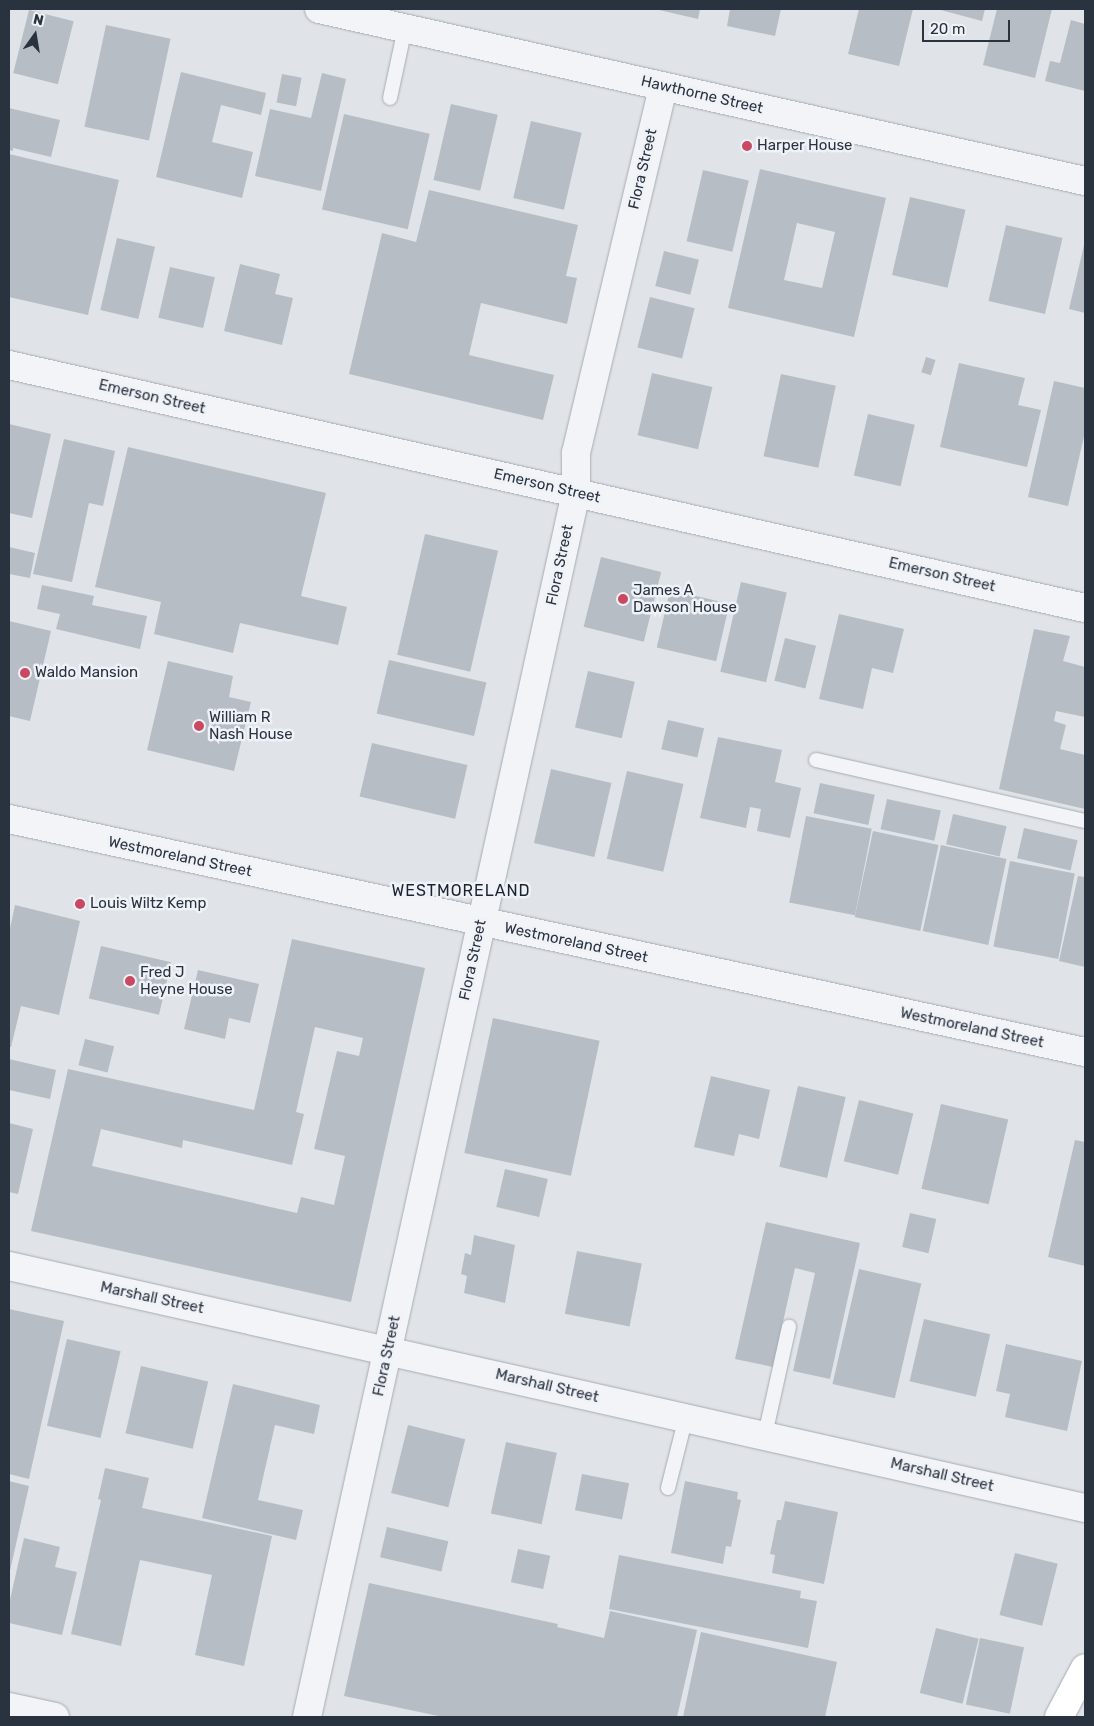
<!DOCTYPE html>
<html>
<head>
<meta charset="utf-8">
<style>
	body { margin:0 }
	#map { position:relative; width:1094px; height:1726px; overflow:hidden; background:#e0e4e8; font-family:Rubik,sans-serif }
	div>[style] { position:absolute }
	.building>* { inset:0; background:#b7bdc5; transform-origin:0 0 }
	.roads { filter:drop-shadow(0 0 1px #a5abb2) drop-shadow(0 0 1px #a5abb2) }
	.service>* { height:14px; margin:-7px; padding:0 7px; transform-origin:7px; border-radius:7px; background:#f2f4f7 }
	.minor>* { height:28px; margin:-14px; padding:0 14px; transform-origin:14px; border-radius:14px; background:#f2f4f7 }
	.tertiary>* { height:28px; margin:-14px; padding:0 14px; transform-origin:14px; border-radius:14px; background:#f2f4f7 }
	.motorway>* { height:28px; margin:-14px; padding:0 14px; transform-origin:14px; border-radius:14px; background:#fff }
	.dots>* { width:14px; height:14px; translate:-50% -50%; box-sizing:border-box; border:2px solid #eff2f6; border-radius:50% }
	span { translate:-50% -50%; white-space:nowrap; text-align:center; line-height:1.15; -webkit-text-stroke:5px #eff2f6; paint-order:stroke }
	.street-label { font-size:15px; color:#29323f }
	.poi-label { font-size:15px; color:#29323f }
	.left { translate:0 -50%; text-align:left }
	.neighbourhood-label { font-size:16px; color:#1b2330; letter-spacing:1px }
	.frame { position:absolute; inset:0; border:10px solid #29323f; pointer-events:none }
	.north { position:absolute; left:10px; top:10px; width:50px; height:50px; -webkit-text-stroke:4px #eff2f6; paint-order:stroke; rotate:13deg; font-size:14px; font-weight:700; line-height:20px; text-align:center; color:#29323f }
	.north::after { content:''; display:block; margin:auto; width:18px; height:22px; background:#29323f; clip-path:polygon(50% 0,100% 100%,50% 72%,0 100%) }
	.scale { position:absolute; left:922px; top:20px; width:88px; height:22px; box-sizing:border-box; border:2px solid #29323f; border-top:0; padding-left:6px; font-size:15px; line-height:18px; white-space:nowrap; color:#29323f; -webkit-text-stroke:4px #eff2f6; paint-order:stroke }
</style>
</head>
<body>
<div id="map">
	<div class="building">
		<i style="clip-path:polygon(655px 9px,700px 9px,698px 19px)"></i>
		<i style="clip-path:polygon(730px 9px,781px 9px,775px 36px,727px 26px)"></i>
		<i style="clip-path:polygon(859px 9px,913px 9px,899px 66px,848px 54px)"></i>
		<i style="clip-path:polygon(937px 9px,985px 9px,982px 21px)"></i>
		<i style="clip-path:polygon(997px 9px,1052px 9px,1035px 78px,983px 65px)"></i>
		<i style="left:29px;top:10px;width:46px;height:65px;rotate:14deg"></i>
		<i style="clip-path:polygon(1071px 20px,1085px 24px,1085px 91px,1045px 81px,1050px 61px,1060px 63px)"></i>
		<i style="left:106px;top:25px;width:66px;height:104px;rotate:12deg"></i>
		<i style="clip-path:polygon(181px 72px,266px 93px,261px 115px,221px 105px,212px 142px,253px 152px,242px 198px,156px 177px)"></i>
		<i style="clip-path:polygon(322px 73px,346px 79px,321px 191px,255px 176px,270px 109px,311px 118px)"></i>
		<i style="left:282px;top:74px;width:20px;height:29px;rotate:11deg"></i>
		<i style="left:451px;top:104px;width:48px;height:78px;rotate:13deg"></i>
		<i style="clip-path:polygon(9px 108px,60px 120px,51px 157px,13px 148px,13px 151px,9px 150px)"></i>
		<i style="left:344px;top:114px;width:88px;height:98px;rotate:13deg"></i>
		<i style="left:531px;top:121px;width:52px;height:79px;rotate:13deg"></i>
		<i style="clip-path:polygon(9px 154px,119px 180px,88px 315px,9px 297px)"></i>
		<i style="clip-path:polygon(evenodd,760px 169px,886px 198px,854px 337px,728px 308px,760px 169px,797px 223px,835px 232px,822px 288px,784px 280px,797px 223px)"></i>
		<i style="left:703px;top:170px;width:47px;height:73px;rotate:13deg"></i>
		<i style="clip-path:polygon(429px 190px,578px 225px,566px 276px,577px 278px,567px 324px,481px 303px,469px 355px,554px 375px,543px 420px,349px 374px,382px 233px,416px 242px)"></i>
		<i style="left:910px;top:197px;width:57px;height:80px;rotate:13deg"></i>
		<i style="left:1006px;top:225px;width:58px;height:78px;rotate:13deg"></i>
		<i style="left:117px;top:238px;width:39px;height:74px;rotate:13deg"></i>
		<i style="clip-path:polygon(1085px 241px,1085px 313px,1069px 309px)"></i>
		<i style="left:664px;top:251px;width:36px;height:36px;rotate:14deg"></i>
		<i style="clip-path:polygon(240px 264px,280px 274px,275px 294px,293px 298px,282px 345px,224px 331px)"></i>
		<i style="left:170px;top:267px;width:46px;height:52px;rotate:13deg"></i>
		<i style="left:650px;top:297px;width:46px;height:52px;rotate:14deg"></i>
		<i style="left:926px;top:357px;width:10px;height:16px;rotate:17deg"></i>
		<i style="clip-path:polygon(959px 363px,1025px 378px,1018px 405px,1041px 410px,1027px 467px,940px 447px)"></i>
		<i style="left:652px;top:373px;width:62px;height:64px;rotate:13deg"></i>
		<i style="left:781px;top:374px;width:56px;height:84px;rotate:12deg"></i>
		<i style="clip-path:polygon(1054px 381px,1085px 388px,1085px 432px,1068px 506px,1028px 497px)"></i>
		<i style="left:868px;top:414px;width:48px;height:63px;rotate:13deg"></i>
		<i style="clip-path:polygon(9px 424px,51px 434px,32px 518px,9px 513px)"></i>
		<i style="clip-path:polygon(64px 439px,115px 451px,103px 506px,89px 503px,72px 582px,33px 574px)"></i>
		<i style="clip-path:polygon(128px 447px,326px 493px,301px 596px,347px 607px,338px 645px,240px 623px,233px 653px,154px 634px,161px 602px,95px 587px)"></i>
		<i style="left:425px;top:534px;width:75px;height:124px;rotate:13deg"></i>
		<i style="clip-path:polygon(9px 547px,35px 553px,30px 578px,9px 574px)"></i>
		<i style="left:601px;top:557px;width:62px;height:72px;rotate:14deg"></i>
		<i style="left:741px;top:582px;width:47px;height:92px;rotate:13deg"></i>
		<i style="clip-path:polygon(42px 585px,94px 596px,92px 605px,147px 616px,140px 649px,56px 629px,60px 614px,37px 609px)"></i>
		<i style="left:670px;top:590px;width:61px;height:59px;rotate:13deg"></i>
		<i style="clip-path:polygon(839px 614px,904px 629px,893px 673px,872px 668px,863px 709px,819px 699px)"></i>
		<i style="clip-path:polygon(9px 621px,51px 631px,30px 721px,9px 716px)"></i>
		<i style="clip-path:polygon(1034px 629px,1070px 636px,1063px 661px,1085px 667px,1085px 717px,1056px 711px,1054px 721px,1066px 725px,1060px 749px,1085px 755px,1085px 809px,999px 789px)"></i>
		<i style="left:785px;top:638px;width:32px;height:44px;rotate:14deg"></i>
		<i style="left:389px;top:660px;width:100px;height:55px;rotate:13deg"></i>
		<i style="clip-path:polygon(168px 661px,233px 676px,229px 697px,251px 702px,234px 771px,147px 750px)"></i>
		<i style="left:588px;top:671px;width:48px;height:58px;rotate:13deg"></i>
		<i style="left:668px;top:720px;width:37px;height:30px;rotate:13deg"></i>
		<i style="clip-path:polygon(718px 737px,782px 750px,775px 782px,801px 788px,790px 838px,757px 831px,761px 809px,750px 807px,746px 828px,700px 818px)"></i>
		<i style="left:372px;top:743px;width:98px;height:55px;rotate:13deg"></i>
		<i style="left:551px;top:769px;width:62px;height:76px;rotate:13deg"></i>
		<i style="left:627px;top:771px;width:58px;height:90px;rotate:13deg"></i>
		<i style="left:820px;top:783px;width:56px;height:31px;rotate:12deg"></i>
		<i style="left:887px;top:799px;width:55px;height:31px;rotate:12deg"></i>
		<i style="left:953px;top:814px;width:55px;height:31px;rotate:13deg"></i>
		<i style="left:806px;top:816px;width:67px;height:88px;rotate:11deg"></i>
		<i style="left:1024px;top:828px;width:55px;height:31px;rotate:13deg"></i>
		<i style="left:873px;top:831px;width:67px;height:88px;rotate:12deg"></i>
		<i style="left:941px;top:845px;width:67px;height:88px;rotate:12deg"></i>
		<i style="left:1010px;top:861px;width:66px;height:87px;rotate:11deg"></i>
		<i style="clip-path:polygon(1078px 876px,1085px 877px,1085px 967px,1059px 961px)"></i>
		<i style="clip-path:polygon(15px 905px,80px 921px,59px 1015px,21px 1006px,11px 1047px,9px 1047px,9px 933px)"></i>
		<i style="clip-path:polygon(evenodd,292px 939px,425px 968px,351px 1302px,31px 1231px,68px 1069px,254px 1110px,292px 939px,315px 1027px,363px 1038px,359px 1056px,337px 1051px,314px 1149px,345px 1156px,334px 1205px,301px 1197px,297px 1213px,92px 1166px,101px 1129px,182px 1148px,183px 1140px,292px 1165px,304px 1114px,296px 1112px,315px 1027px)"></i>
		<i style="left:101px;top:946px;width:72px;height:54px;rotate:13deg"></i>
		<i style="clip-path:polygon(198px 970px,259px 984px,250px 1023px,229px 1018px,225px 1039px,184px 1029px)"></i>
		<i style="left:493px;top:1018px;width:109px;height:138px;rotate:12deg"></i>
		<i style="left:85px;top:1039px;width:30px;height:27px;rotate:14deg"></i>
		<i style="clip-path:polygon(9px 1059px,56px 1070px,50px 1099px,9px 1090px)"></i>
		<i style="clip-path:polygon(711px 1076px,770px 1090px,759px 1139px,739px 1134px,734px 1156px,694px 1147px)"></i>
		<i style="left:798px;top:1086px;width:49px;height:83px;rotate:13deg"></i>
		<i style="left:859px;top:1100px;width:56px;height:63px;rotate:14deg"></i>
		<i style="left:941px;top:1104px;width:69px;height:87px;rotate:13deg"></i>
		<i style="clip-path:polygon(9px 1123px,33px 1129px,18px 1194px,9px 1192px)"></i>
		<i style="clip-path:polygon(1075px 1140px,1085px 1142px,1085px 1266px,1048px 1257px)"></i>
		<i style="left:505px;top:1169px;width:44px;height:39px;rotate:13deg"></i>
		<i style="left:910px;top:1213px;width:27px;height:35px;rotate:13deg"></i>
		<i style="clip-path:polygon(766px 1222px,860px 1243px,830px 1379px,793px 1371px,815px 1273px,795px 1268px,773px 1367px,735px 1359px)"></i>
		<i style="clip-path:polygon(474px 1235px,515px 1245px,505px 1303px,464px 1293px,467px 1276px,461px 1274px,465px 1253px,471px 1255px)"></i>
		<i style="left:577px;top:1251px;width:66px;height:64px;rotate:11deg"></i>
		<i style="left:859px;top:1269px;width:64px;height:118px;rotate:13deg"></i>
		<i style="clip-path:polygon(9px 1309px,64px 1321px,29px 1479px,9px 1474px)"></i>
		<i style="left:924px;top:1319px;width:68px;height:64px;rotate:13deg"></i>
		<i style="left:67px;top:1339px;width:55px;height:89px;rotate:13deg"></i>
		<i style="clip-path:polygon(1006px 1344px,1082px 1361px,1067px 1431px,1005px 1417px,1010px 1394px,996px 1391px)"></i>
		<i style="left:141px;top:1366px;width:69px;height:69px;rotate:13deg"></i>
		<i style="clip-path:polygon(233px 1384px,320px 1405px,314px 1434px,275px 1425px,258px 1500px,303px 1510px,296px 1540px,202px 1518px)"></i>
		<i style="left:408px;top:1425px;width:59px;height:70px;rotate:14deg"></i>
		<i style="left:506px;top:1442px;width:52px;height:73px;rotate:12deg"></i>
		<i style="clip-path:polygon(105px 1468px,149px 1478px,142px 1508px,272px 1536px,244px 1666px,195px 1655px,212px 1575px,140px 1560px,121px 1646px,71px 1634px,101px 1500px,98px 1499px)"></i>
		<i style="left:582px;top:1474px;width:48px;height:37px;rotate:11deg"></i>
		<i style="clip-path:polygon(9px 1481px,29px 1486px,10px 1571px,9px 1570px)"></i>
		<i style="clip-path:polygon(685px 1481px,738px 1492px,737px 1499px,741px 1500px,731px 1547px,726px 1546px,723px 1564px,671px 1553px)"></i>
		<i style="clip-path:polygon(785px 1501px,838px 1512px,824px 1584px,772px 1573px,775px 1555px,770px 1554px,777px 1520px,781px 1520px)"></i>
		<i style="left:387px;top:1527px;width:63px;height:31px;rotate:13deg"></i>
		<i style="clip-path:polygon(24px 1538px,60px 1547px,55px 1567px,77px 1572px,62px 1635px,9px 1623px,9px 1604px)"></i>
		<i style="left:518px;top:1549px;width:33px;height:34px;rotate:12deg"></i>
		<i style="left:1015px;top:1553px;width:44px;height:64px;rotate:14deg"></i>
		<i style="clip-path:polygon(619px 1555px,801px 1591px,800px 1598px,817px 1601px,808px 1648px,609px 1609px)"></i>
		<i style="clip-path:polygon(369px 1583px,558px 1624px,557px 1627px,604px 1638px,610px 1611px,697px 1630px,677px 1717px,443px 1717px,344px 1696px)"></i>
		<i style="left:936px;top:1628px;width:44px;height:67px;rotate:14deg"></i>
		<i style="clip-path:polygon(701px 1632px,837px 1662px,825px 1717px,683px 1717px)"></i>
		<i style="left:980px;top:1638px;width:45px;height:68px;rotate:12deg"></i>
	</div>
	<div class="roads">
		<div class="service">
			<i style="left:390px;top:98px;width:72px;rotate:-77.9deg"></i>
			<i style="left:816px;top:760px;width:276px;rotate:12.8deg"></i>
			<i style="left:765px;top:1435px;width:111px;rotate:-77.5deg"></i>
			<i style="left:668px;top:1488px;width:73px;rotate:-75.8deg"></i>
		</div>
		<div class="minor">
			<i style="left:9px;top:365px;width:1103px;rotate:12.73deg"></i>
			<i style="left:9px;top:819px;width:1101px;rotate:12.22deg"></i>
			<i style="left:9px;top:1266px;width:1103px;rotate:12.68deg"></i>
			<i style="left:307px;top:1717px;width:1254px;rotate:-77.61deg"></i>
			<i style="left:576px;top:492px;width:39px;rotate:-90deg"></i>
			<i style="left:576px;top:453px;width:376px;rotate:-76.6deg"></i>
		</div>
		<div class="tertiary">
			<i style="left:319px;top:9px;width:785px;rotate:12.66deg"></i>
			<i style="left:9px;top:1707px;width:47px;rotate:12.3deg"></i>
		</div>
		<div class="motorway">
			<i style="left:1059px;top:1717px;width:55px;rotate:-62deg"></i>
		</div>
	</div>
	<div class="dots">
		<i style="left:747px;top:146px;background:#c94963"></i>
		<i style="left:623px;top:599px;background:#c94963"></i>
		<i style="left:25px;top:673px;background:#c94963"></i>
		<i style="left:199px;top:726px;background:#c94963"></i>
		<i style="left:80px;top:904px;background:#c94963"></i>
		<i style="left:130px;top:981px;background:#c94963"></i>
	</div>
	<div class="street-label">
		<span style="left:702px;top:95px;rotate:13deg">Hawthorne Street</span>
		<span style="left:643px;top:169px;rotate:-77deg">Flora Street</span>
		<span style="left:152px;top:397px;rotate:13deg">Emerson Street</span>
		<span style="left:547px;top:486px;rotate:13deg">Emerson Street</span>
		<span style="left:560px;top:565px;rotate:-78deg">Flora Street</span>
		<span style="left:942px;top:575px;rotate:13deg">Emerson Street</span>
		<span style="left:180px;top:857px;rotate:12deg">Westmoreland Street</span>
		<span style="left:576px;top:943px;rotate:12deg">Westmoreland Street</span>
		<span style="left:473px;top:960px;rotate:-78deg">Flora Street</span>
		<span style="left:972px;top:1028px;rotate:12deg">Westmoreland Street</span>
		<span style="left:152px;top:1298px;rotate:12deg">Marshall Street</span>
		<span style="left:387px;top:1356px;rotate:-78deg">Flora Street</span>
		<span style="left:547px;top:1386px;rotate:13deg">Marshall Street</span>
		<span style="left:942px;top:1475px;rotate:13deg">Marshall Street</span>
	</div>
	<div class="poi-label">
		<span class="left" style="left:757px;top:146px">Harper House</span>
		<span class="left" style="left:633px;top:599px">James A<br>Dawson House</span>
		<span class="left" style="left:35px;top:673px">Waldo Mansion</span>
		<span class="left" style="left:209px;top:726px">William R<br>Nash House</span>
		<span class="left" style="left:90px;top:904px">Louis Wiltz Kemp</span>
		<span class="left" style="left:140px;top:981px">Fred J<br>Heyne House</span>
	</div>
	<div class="neighbourhood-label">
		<span style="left:461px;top:891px">WESTMORELAND</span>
	</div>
	<div class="frame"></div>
	<div class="north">N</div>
	<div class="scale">20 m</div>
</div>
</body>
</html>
